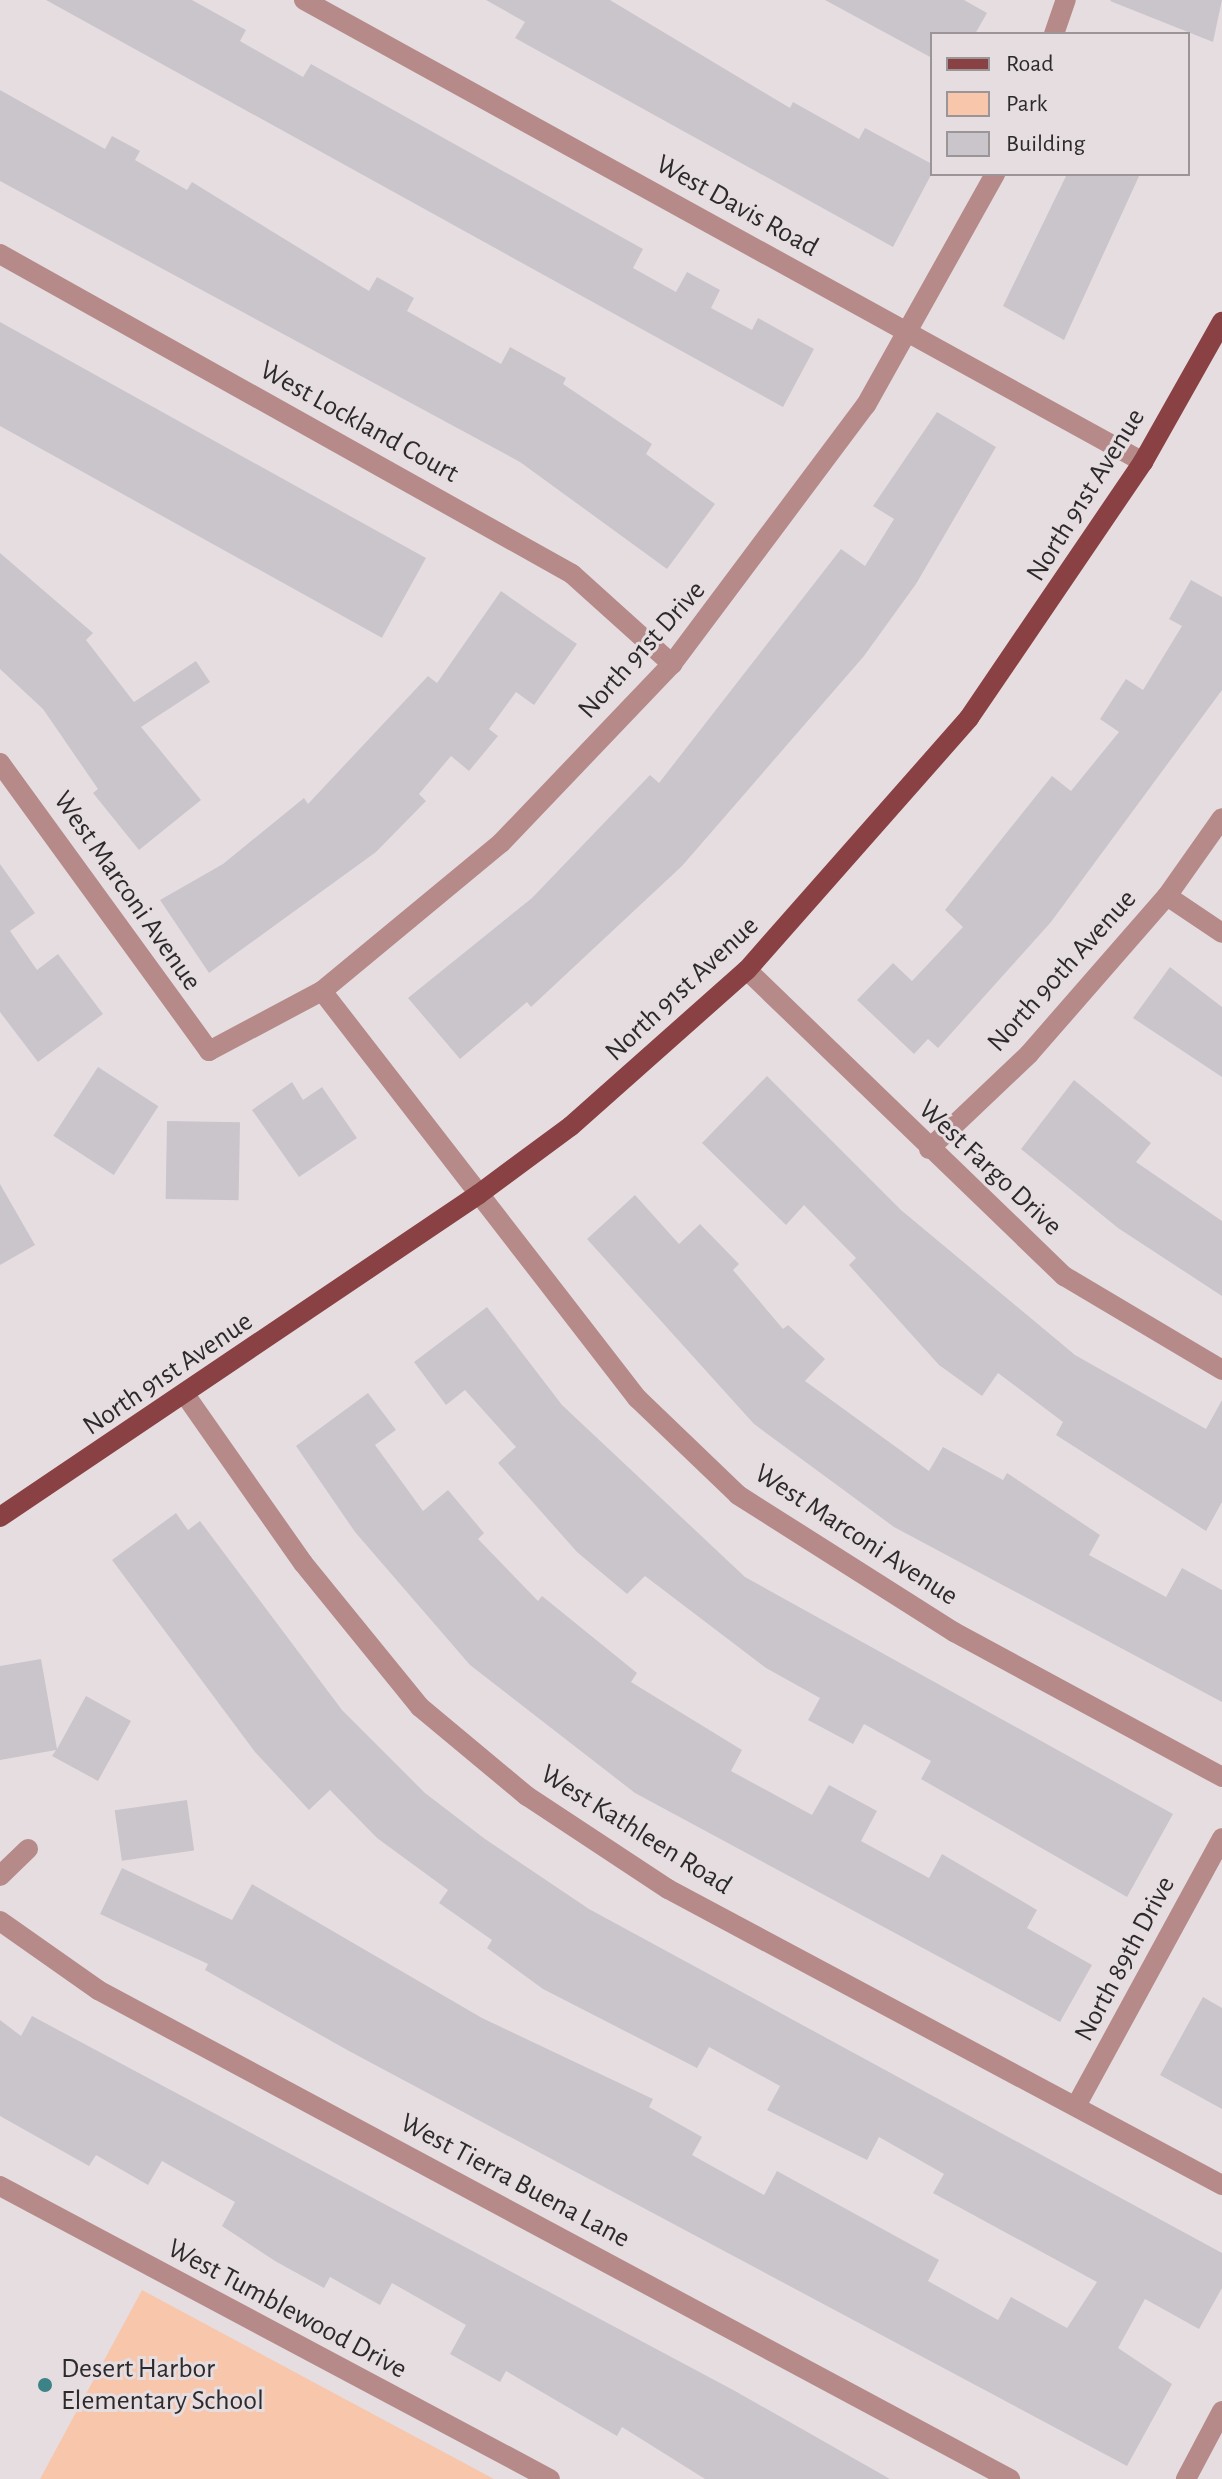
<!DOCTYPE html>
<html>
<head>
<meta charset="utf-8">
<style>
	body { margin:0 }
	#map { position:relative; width:1222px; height:2479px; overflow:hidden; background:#e6dde1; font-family:"Alegreya Sans",sans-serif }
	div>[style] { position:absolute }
	.green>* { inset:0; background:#f8c6ab }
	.building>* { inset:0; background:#cac5cb; transform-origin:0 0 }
	.minor>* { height:20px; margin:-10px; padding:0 10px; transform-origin:10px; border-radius:10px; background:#b58a89 }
	.major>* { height:20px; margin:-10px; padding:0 10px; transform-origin:10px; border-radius:10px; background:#894143 }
	.dots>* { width:22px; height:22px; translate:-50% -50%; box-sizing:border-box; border:4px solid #e6dde1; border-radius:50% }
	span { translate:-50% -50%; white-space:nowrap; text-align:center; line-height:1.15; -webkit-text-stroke:6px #e6dde1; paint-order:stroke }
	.street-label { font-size:28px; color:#2d2a2b }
	.poi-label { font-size:28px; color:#2d2a2b }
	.left { translate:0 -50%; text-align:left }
	.legend { position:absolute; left:930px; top:32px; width:260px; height:144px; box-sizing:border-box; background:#e6dde1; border:2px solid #9c9598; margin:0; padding:10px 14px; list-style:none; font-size:24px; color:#2d2a2b }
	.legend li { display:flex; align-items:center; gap:16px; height:40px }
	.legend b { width:40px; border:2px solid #9c9598 }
</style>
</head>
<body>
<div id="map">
	<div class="green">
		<i style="clip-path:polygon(142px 2290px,494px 2479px,40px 2479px)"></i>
	</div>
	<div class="building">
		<i style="clip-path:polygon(46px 0,192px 0,246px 30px,240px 41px,303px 77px,311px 64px,643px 249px,633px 268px,676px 292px,687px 272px,720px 290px,711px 308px,752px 330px,758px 318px,814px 349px,783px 407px)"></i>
		<i style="clip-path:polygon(486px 0,610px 0,790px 108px,793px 102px,859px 139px,865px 128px,932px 164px,932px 173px,893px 247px,515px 38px,525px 22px)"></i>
		<i style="clip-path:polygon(825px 0,964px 0,987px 13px,975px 34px,932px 34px,932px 58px)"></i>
		<i style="clip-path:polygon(1222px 0,1213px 42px,1110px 1px,1111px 0)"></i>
		<i style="clip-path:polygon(0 90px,105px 149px,112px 136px,140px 151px,135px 160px,187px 190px,192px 182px,369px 291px,377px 277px,414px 298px,407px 311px,501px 364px,510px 347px,566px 378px,563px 384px,652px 444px,646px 454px,715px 504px,667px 569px,520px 462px,0 181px)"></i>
		<i style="clip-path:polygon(1067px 174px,1140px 174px,1064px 340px,1003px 306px)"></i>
		<i style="left:0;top:322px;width:487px;height:91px;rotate:29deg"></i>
		<i style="clip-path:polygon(937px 412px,996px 447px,916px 584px,864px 656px,682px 866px,531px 1007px,527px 1002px,460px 1059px,408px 998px,532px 898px,650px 775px,659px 783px,841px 549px,865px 566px,894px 519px,873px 506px)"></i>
		<i style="clip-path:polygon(0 553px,93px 633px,86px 640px,134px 702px,196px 661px,210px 682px,141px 727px,201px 800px,139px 850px,93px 793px,98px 789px,43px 709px,0 669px)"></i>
		<i style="clip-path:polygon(1191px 580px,1222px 597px,1222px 690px,1051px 922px,938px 1048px,928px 1039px,914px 1054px,857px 1000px,893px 963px,912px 981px,963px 927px,945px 910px,1052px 776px,1071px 791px,1119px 732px,1100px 719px,1126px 679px,1143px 690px,1182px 626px,1169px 619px)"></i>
		<i style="clip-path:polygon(501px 591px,577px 644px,534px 705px,516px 692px,489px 729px,498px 736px,469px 771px,451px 756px,419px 794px,426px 801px,376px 852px,209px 973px,160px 900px,223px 864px,304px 798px,308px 804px,428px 676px,437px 683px)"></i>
		<i style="clip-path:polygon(0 864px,35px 913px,10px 931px,37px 970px,58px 954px,103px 1014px,38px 1062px,0 1012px)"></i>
		<i style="clip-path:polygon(1170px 967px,1222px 1007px,1222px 1077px,1133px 1018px)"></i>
		<i style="left:98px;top:1067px;width:72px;height:82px;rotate:33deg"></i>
		<i style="clip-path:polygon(767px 1076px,901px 1210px,1075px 1355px,1206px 1429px,1222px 1400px,1222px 1502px,1206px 1531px,1056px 1435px,1063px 1422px,998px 1373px,982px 1396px,939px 1365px,849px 1265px,856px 1258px,804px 1205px,786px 1225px,702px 1143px)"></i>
		<i style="clip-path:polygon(1074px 1080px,1151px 1143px,1136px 1162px,1222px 1221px,1222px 1296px,1118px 1228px,1021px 1149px)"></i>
		<i style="clip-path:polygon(292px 1082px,303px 1100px,322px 1087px,357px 1138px,299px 1177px,252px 1110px)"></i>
		<i style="left:167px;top:1121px;width:73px;height:78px;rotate:1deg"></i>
		<i style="clip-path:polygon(0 1184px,35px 1245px,0 1265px)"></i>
		<i style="clip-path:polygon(635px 1195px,679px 1244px,700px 1224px,739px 1264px,733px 1270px,783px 1329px,788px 1325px,825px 1359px,805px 1381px,929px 1471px,943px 1447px,1003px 1480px,1007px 1473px,1100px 1535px,1089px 1555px,1166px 1597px,1182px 1568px,1222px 1590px,1222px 1702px,894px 1527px,754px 1424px,587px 1239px)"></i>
		<i style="clip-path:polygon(487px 1307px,562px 1405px,745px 1577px,1173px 1814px,1127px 1897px,921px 1779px,931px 1761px,864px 1724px,853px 1744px,808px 1720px,820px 1698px,766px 1668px,645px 1576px,627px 1594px,577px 1552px,498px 1463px,516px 1447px,465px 1390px,446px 1405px,414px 1362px)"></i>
		<i style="clip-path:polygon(368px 1393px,396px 1430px,375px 1445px,423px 1511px,448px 1490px,484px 1533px,478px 1539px,538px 1601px,542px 1596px,637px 1673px,631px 1682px,742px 1750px,731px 1771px,812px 1815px,829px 1785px,877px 1811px,861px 1841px,929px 1878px,942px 1854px,1037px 1910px,1027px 1928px,1092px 1965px,1060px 2022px,635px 1793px,470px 1665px,355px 1532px,296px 1446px)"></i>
		<i style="clip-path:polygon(176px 1513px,188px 1530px,200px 1521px,342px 1710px,425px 1793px,485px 1839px,589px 1909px,1222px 2253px,1222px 2288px,1199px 2329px,1145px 2299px,1118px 2348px,1172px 2384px,1127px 2466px,349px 2051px,205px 1970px,208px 1964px,100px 1914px,122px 1868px,232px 1920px,252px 1884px,482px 2018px,653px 2099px,649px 2107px,702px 2137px,692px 2155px,764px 2195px,777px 2171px,939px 2260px,928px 2281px,998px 2320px,1011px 2297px,1067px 2328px,1097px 2282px,933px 2193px,944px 2174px,879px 2137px,867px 2160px,767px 2110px,780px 2086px,709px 2047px,697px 2068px,543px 1989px,487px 1948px,492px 1940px,439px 1903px,448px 1890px,377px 1838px,330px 1790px,309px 1810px,255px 1752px,112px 1560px)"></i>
		<i style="clip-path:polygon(41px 1659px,57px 1749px,86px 1696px,131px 1721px,98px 1781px,52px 1756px,56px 1750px,0 1760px,0 1666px)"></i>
		<i style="left:187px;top:1800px;width:51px;height:73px;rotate:82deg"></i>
		<i style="clip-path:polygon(1203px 1997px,1222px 2008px,1222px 2109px,1160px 2075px)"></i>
		<i style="clip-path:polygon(32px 2016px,735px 2391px,890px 2479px,705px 2479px,622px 2427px,617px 2436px,506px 2371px,500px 2382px,450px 2354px,466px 2325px,392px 2283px,380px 2305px,330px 2277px,324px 2288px,275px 2261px,222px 2226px,235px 2202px,162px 2161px,148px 2185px,96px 2155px,89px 2166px,0 2116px,0 2020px,21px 2036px)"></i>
	</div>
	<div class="minor">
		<i style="left:304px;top:0;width:958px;rotate:28.84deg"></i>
		<i style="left:1054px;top:34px;width:36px;rotate:-71deg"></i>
		<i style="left:0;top:254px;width:655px;rotate:29.22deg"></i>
		<i style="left:572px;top:574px;width:135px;rotate:42deg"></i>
		<i style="left:0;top:763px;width:356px;rotate:54deg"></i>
		<i style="left:209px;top:1051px;width:128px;rotate:-28deg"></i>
		<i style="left:322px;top:991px;width:232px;rotate:-39.6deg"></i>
		<i style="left:501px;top:843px;width:248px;rotate:-46.3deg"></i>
		<i style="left:672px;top:664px;width:324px;rotate:-53.2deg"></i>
		<i style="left:866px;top:405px;width:265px;rotate:-60.8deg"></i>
		<i style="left:1167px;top:896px;width:66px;rotate:33.9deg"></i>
		<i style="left:747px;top:970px;width:441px;rotate:44deg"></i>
		<i style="left:1064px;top:1276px;width:184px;rotate:30.7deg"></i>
		<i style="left:322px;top:991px;width:515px;rotate:52.26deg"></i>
		<i style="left:637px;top:1398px;width:140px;rotate:43.8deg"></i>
		<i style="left:738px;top:1495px;width:256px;rotate:32.4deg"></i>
		<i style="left:954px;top:1632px;width:305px;rotate:28.4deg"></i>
		<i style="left:929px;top:1149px;width:138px;rotate:-43.5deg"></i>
		<i style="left:1029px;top:1054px;width:210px;rotate:-48.9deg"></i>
		<i style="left:1167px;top:896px;width:95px;rotate:-54.8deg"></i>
		<i style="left:186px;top:1396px;width:204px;rotate:55deg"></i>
		<i style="left:303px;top:1563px;width:186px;rotate:50.9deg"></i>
		<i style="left:420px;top:1707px;width:139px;rotate:39.8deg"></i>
		<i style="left:527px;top:1796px;width:169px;rotate:33.4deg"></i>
		<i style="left:668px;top:1889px;width:628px;rotate:28.12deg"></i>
		<i style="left:0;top:1876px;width:39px;rotate:-44deg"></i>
		<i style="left:0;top:1921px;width:120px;rotate:35.1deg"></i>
		<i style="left:98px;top:1990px;width:1035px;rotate:28.2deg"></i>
		<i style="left:1076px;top:2106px;width:305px;rotate:-61.4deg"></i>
		<i style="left:0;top:2186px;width:623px;rotate:28.05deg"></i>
		<i style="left:1186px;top:2479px;width:77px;rotate:-62.1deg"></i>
	</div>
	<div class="major">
		<i style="left:0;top:1517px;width:578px;rotate:-33.99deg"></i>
		<i style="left:479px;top:1194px;width:114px;rotate:-36.5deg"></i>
		<i style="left:571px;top:1126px;width:235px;rotate:-41.6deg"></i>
		<i style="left:747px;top:970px;width:336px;rotate:-48.6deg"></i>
		<i style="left:969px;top:718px;width:310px;rotate:-55.8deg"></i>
		<i style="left:1143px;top:462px;width:161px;rotate:-60.6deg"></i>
	</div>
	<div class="dots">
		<i style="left:45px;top:2385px;background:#3b8386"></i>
	</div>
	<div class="street-label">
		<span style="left:737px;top:206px;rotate:29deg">West Davis Road</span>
		<span style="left:359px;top:422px;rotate:29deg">West Lockland Court</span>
		<span style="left:1086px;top:495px;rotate:-58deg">North 91st Avenue</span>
		<span style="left:642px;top:650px;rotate:-48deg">North 91st Drive</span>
		<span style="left:127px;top:891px;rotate:55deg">West Marconi Avenue</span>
		<span style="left:1062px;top:971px;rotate:-48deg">North 90th Avenue</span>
		<span style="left:682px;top:989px;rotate:-43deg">North 91st Avenue</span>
		<span style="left:990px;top:1168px;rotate:43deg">West Fargo Drive</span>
		<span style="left:168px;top:1374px;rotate:-34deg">North 91st Avenue</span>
		<span style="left:856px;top:1535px;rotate:33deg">West Marconi Avenue</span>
		<span style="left:636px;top:1830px;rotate:32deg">West Kathleen Road</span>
		<span style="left:1125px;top:1959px;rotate:-62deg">North 89th Drive</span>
		<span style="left:515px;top:2181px;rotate:28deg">West Tierra Buena Lane</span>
		<span style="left:287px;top:2309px;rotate:28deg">West Tumblewood Drive</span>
	</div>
	<div class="poi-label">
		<span class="left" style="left:61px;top:2385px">Desert Harbor<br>Elementary School</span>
	</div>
	<ul class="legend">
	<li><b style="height:10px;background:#894143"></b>Road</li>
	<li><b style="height:22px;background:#f8c6ab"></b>Park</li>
	<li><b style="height:22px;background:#cac5cb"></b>Building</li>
	</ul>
</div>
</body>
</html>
